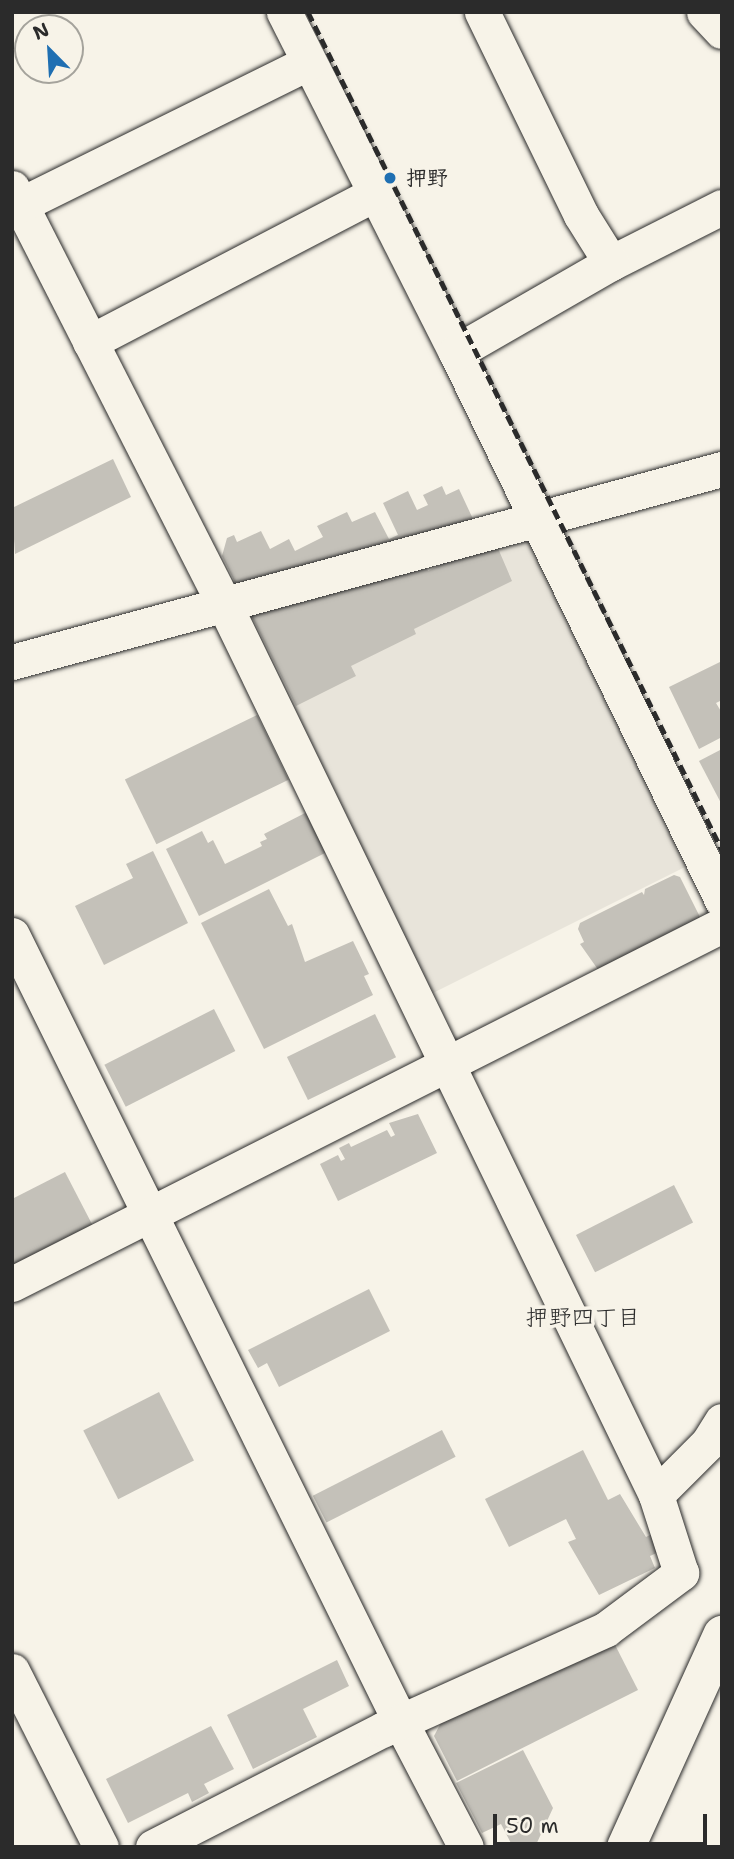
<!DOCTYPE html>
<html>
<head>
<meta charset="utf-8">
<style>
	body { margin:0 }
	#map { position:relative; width:734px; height:1859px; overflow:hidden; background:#f7f3e8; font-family:"Shantell Sans","Klee One",sans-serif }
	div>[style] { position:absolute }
	.built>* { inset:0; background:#e8e4da }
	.building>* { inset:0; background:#c4c1b9; transform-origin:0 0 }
	.roads { filter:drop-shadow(0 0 2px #2b2b2b) drop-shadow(0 0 2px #2b2b2b) }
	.minor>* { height:35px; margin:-17.5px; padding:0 17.5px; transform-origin:17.5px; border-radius:17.5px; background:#f7f3e8 }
	.highway>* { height:38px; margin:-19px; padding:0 19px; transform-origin:19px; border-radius:19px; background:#f7f3e8 }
	.rail>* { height:5px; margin-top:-2.5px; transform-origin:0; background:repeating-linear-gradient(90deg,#2b2b2b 0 10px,transparent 0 15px) }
	.dots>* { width:19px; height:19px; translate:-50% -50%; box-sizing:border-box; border:4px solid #f7f3e8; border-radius:50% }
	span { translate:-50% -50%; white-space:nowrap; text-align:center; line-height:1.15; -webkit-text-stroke:7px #f7f3e8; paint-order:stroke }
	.poi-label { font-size:21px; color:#2b2b2b; font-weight:700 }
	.left { translate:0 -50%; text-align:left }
	.neighbourhood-label { font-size:23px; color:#2b2b2b }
	.frame { position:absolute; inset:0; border:14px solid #2b2b2b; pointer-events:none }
	.north { position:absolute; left:14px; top:14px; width:70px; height:70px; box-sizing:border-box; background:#f7f3e8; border:2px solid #a5a39c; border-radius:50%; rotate:336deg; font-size:19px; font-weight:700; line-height:28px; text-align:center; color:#2b2b2b }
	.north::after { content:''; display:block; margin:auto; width:24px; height:32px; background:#1f6fb2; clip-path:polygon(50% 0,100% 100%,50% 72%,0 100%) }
	.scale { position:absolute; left:493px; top:1814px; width:214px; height:32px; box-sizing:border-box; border:4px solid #2b2b2b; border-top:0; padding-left:9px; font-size:21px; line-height:24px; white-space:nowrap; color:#2b2b2b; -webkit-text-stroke:5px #f7f3e8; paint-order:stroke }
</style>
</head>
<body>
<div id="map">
	<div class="built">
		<i style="clip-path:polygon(526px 535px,691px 864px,431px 994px,251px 631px,254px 611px)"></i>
	</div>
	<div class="building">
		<i style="clip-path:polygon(113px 459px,131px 497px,15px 554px,12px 508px)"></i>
		<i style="clip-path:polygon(442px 486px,446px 495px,459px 489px,473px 519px,424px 563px,428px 571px,494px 539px,512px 581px,414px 629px,416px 634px,351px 666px,356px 676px,296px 706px,222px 556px,227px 538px,234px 535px,237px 542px,261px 531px,270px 549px,289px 539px,295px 551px,323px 537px,317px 526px,347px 512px,352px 522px,375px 512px,389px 539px,398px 535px,383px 503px,408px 491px,417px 510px,428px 505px,423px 495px)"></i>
		<i style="clip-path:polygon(722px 661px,722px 700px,716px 703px,722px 713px,722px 737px,699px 749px,669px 687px)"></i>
		<i style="left:257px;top:715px;width:72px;height:147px;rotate:64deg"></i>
		<i style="clip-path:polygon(722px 749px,722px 805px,699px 761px)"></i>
		<i style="clip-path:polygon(307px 812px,327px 852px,199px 916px,166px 849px,202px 831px,208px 843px,213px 840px,225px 864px,262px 846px,260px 842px,267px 839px,264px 834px)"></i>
		<i style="clip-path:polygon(153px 851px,188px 923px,104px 965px,75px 906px,133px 878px,126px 864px)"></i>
		<i style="clip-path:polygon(674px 875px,680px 877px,702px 921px,599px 971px,580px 944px,584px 942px,578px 929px,580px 923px,642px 892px,644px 895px,645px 889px)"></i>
		<i style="clip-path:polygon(269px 889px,288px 926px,292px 924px,305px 962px,353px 941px,369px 974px,364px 976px,373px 995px,264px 1049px,201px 923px)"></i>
		<i style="left:214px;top:1009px;width:47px;height:123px;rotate:63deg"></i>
		<i style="left:375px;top:1014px;width:48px;height:98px;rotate:64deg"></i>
		<i style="clip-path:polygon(418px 1114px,437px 1153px,338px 1201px,320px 1164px,338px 1155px,341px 1161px,345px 1159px,339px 1148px,349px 1143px,351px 1147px,387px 1130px,391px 1137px,395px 1135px,389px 1123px)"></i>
		<i style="clip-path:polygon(65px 1172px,94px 1228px,12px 1269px,12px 1199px)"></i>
		<i style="left:674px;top:1185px;width:42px;height:110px;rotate:63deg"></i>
		<i style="clip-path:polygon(369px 1289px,390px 1331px,279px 1387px,267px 1363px,258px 1368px,248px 1350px)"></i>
		<i style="left:159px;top:1392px;width:77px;height:85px;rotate:63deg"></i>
		<i style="left:442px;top:1430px;width:30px;height:145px;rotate:63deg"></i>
		<i style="clip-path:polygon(583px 1450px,608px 1500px,620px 1494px,646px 1537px,652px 1534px,661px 1551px,650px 1556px,655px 1568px,599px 1595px,568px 1542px,576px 1539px,566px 1519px,509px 1547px,485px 1499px)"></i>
		<i style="clip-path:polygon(609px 1633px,638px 1690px,457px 1781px,434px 1736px,445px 1715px)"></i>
		<i style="clip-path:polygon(337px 1660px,349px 1686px,303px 1709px,317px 1737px,253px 1769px,227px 1715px)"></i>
		<i style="clip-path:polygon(211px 1726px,234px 1769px,204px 1784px,209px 1793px,192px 1802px,188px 1793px,128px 1823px,106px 1779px)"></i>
		<i style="clip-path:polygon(523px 1750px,553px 1808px,535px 1847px,513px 1847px,501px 1824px,482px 1833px,456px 1783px)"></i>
	</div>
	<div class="roads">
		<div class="minor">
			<i style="left:284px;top:12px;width:381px;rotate:63.2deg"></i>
			<i style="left:456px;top:352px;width:609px;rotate:64.11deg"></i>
			<i style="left:704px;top:12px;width:26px;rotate:47deg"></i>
			<i style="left:12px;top:188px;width:467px;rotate:63deg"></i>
			<i style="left:224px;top:604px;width:990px;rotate:64.13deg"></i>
			<i style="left:20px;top:205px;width:322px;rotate:-26.3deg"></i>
			<i style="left:611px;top:263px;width:124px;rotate:-26.8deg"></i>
			<i style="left:90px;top:342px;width:322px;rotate:-27.5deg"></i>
			<i style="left:456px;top:352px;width:179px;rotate:-29.9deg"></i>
			<i style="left:611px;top:263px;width:57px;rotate:-122deg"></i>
			<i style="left:581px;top:215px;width:226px;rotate:-116deg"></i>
			<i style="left:12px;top:662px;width:736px;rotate:-15.21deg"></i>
			<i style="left:12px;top:935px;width:877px;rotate:63.73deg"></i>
			<i style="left:400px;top:1721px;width:142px;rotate:62.4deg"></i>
			<i style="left:12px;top:1284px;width:796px;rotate:-26.82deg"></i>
			<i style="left:12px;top:1671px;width:197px;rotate:63.2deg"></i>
			<i style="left:153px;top:1847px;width:259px;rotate:-27.1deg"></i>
			<i style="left:384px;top:1729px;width:243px;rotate:-24.2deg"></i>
			<i style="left:606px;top:1629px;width:94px;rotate:-36.7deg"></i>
			<i style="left:681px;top:1573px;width:82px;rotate:-107.8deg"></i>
			<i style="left:656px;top:1495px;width:74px;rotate:-45deg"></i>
			<i style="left:708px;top:1443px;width:26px;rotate:-58deg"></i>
		</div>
		<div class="highway">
			<i style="left:626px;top:1847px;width:233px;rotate:-65.6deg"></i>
		</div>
	</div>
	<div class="rail">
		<i style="left:308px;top:12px;width:935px;rotate:63.71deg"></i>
	</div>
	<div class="dots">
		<i style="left:390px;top:178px;background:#1f6fb2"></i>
	</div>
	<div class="poi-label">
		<span class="left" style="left:406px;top:178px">押野</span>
	</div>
	<div class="neighbourhood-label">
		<span style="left:583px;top:1317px">押野四丁目</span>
	</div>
	<div class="frame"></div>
	<div class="north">N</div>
	<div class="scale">50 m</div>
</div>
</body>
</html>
